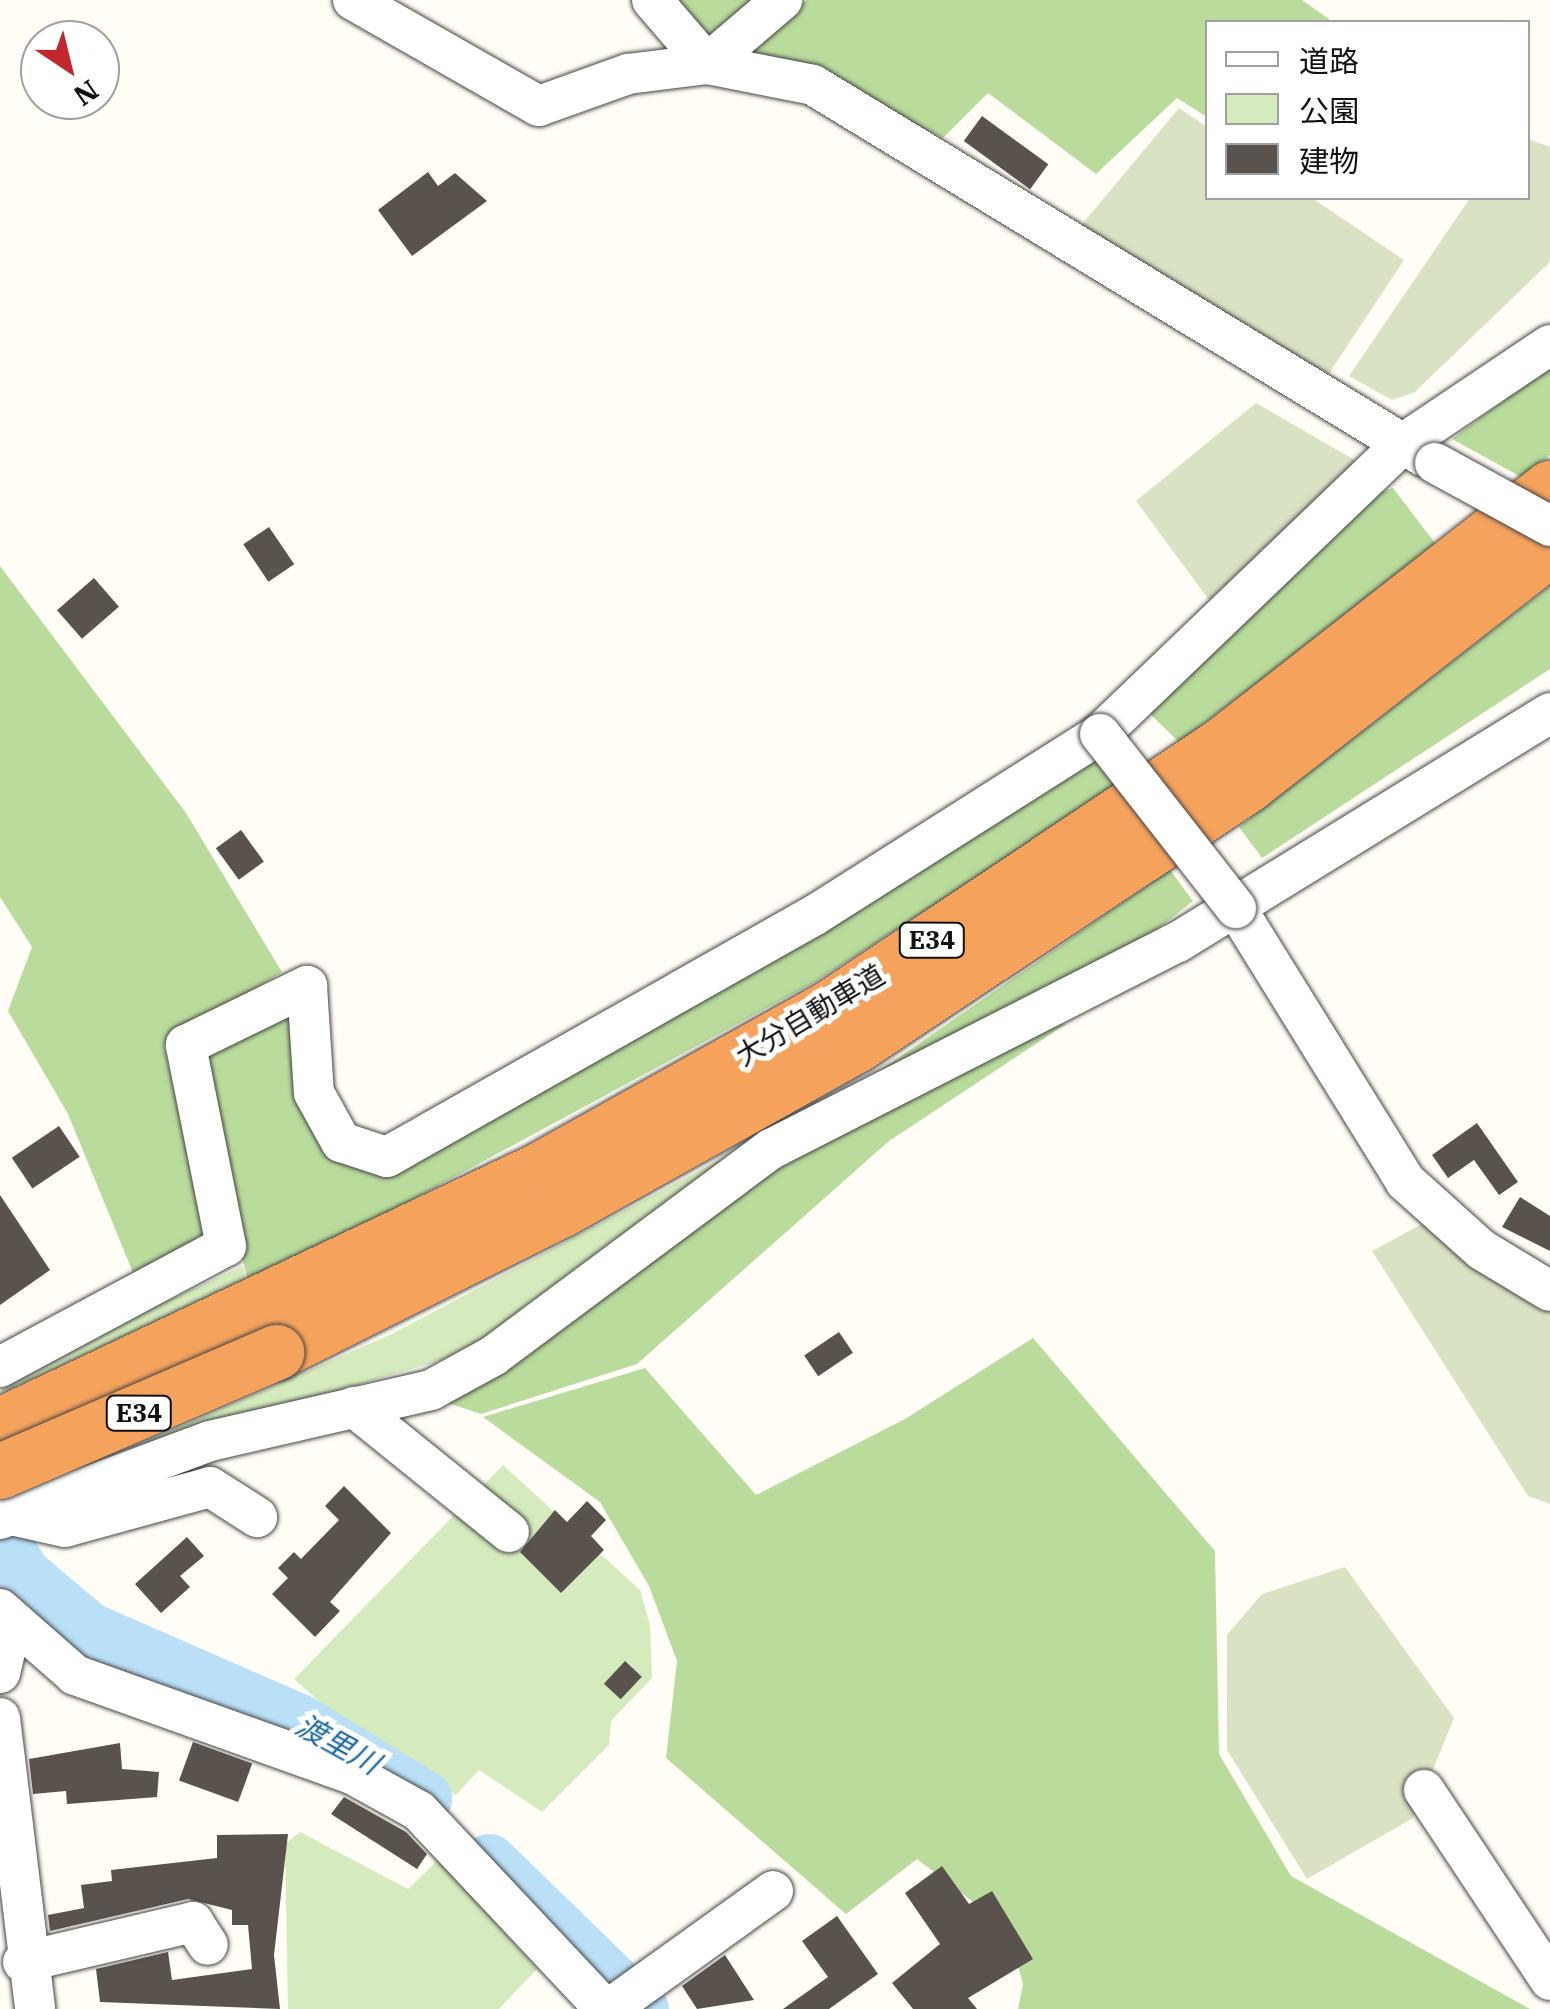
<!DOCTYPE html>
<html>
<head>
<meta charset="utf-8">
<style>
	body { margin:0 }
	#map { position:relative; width:1550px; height:2009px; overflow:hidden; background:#fffdf5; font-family:"IBM Plex Serif","Noto Sans JP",serif }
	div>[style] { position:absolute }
	.green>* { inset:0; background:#d5ebbd }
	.forest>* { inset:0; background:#b9dc9c }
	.cemetery>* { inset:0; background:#d9e3c4 }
	.river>* { height:55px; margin:-27.5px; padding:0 27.5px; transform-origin:27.5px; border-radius:27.5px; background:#b9e0f7 }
	.building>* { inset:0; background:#5a524d; transform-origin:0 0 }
	.roads { filter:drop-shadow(0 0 2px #444) drop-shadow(0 0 2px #444) }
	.minor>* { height:40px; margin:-20px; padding:0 20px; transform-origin:20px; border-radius:20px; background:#fff }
	.highway>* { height:55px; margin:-27.5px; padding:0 27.5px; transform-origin:27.5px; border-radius:27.5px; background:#f5a25d }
	.bridges { filter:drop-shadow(0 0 2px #444) drop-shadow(0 0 2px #444) }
	.minor-bridge>* { height:40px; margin:-20px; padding:0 20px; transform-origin:20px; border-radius:20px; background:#fff }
	.highway-bridge>* { height:55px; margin:-27.5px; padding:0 27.5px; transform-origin:27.5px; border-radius:27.5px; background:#f5a25d }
	span { translate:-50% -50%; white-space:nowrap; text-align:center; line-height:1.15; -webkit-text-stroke:10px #fff; paint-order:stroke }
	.shield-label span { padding:2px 8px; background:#fff; border:2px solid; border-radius:8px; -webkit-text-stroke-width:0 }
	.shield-label { font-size:25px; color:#111; font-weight:700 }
	.street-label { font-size:28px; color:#111 }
	.water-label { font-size:30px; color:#1768a6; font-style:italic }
	.legend { position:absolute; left:1205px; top:20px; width:325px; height:180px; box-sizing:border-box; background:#fff; border:2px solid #a0a0a0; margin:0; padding:12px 18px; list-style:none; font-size:30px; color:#111 }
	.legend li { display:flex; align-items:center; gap:20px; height:50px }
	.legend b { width:50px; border:2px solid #a0a0a0 }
	.north { position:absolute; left:20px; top:20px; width:100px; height:100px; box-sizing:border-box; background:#fff; border:2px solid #a0a0a0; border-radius:50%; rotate:145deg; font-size:28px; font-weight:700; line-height:40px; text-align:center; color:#111 }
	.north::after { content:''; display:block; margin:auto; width:35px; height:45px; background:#c4262e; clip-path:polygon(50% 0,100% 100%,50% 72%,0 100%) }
</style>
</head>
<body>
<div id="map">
	<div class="green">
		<i style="clip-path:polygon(738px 1150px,469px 1352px,104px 1460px,392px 1334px)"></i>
		<i style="clip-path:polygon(243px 1266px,247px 1286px,0 1393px,9px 1374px)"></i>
		<i style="clip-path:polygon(503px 1465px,640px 1590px,650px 1625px,652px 1678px,611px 1721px,609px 1745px,542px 1812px,479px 1770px,456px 1795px,353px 1731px,294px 1679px)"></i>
		<i style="clip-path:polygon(300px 1832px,408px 1889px,439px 1859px,537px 1969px,499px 2009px,288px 2009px,285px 1844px)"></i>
	</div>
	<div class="forest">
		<i style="clip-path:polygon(672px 0,761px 0,707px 44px)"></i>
		<i style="clip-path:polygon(807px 0,1302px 0,1333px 22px,1208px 22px,1207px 117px,1177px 98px,1096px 174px,988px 93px,943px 138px,815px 72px,734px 56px)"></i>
		<i style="clip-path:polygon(1550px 366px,1550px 455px,1523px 478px,1452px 439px)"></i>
		<i style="clip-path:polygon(1393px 488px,1438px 547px,1179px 742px,1148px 712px,1351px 503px)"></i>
		<i style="clip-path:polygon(0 566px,186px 813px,282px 972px,164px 1045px,206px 1236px,136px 1280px,68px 1114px,8px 1011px,32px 947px,0 897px)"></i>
		<i style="clip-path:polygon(1550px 586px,1550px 669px,1262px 858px,1239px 827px)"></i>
		<i style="clip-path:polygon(1097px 754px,1119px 786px,813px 983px,249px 1288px,197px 1054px,293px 1008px,307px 1096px,386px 1168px)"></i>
		<i style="clip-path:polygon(1170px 870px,1193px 901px,1112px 965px,872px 1076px)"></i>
		<i style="clip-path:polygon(1052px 1024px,1066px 1024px,889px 1141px,637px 1364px,481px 1414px,439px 1400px,741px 1179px)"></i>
		<i style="clip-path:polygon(1033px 1338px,1215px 1551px,1219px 1754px,1291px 1876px,1530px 2009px,1018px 2009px,1023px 1984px,1008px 1929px,917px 1859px,846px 1914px,666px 1758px,677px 1661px,649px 1586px,600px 1502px,483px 1417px,645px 1368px,756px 1495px,905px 1419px)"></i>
	</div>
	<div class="cemetery">
		<i style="clip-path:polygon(1179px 108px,1207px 127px,1208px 198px,1312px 198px,1404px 260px,1322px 384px,1079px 228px)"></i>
		<i style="clip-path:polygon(1528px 139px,1550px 147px,1550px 262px,1415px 392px,1392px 400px,1349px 376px,1470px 198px,1528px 198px)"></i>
		<i style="clip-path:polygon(1256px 403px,1358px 462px,1209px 600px,1136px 501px)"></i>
		<i style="clip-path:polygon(1424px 1223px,1550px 1306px,1550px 1504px,1528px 1496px,1372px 1251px)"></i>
		<i style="clip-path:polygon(1345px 1567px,1454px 1718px,1413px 1818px,1307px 1879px,1227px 1750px,1227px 1635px,1262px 1594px)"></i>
	</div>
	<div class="river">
		<i style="left:0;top:1537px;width:44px;rotate:58.1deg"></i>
		<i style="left:23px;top:1574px;width:85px;rotate:40.2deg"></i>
		<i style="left:88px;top:1629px;width:230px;rotate:23.6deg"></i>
		<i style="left:299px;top:1721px;width:147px;rotate:31.6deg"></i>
		<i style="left:489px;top:1861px;width:212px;rotate:44.2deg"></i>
	</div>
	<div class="building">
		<i style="left:982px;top:116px;width:82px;height:31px;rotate:36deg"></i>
		<i style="clip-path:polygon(428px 172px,438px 186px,455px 173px,487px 201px,412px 256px,378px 210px)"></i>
		<i style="left:269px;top:527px;width:45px;height:31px;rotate:56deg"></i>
		<i style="left:94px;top:578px;width:38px;height:49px;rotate:49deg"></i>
		<i style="left:241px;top:830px;width:39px;height:31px;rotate:54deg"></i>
		<i style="clip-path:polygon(1477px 1123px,1518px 1182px,1499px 1195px,1474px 1160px,1448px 1178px,1432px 1155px)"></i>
		<i style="left:59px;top:1126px;width:37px;height:57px;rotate:56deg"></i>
		<i style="clip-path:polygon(0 1195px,50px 1270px,0 1305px)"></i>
		<i style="clip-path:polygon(1520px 1197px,1550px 1216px,1550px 1251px,1502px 1227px)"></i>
		<i style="left:839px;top:1332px;width:25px;height:42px;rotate:56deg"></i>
		<i style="clip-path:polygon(344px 1486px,391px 1533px,330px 1602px,340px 1611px,315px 1637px,272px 1594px,288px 1578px,278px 1568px,294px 1552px,301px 1559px,339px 1520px,325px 1506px)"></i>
		<i style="clip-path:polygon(587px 1501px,606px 1520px,591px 1536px,604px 1550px,561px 1593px,520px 1552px,555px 1510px,567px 1522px)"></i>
		<i style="clip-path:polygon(187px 1537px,204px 1556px,180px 1576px,190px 1587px,161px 1613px,135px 1584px)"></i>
		<i style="left:625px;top:1661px;width:23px;height:31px;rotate:43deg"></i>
		<i style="left:193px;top:1742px;width:63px;height:41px;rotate:20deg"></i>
		<i style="clip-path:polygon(120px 1743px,122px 1769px,159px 1772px,157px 1797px,67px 1804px,66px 1791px,33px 1794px,29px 1759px)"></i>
		<i style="clip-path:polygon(344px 1797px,406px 1832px,427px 1854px,417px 1869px,331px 1814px)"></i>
		<i style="clip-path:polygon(288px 1834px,274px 1955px,280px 2009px,100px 2002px,96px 1969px,168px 1952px,172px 1980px,252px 1969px,248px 1925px,232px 1925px,232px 1910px,188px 1899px,50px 1931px,48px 1915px,84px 1908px,81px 1885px,112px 1881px,111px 1870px,217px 1858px,217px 1835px)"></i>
		<i style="clip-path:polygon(942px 1866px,969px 1904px,992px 1891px,1033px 1959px,968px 1998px,977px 2009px,913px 2009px,892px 1983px,940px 1944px,905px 1893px)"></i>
		<i style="clip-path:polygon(837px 1916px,878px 1974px,829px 2009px,783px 2009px,828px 1977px,802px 1941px)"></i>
		<i style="clip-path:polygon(725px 1955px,754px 2000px,697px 2009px,682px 1986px)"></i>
	</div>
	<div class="roads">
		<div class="minor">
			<i style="left:353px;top:0;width:214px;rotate:29.7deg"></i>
			<i style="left:539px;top:106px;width:95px;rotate:-19.8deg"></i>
			<i style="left:628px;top:74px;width:80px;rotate:-7.2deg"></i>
			<i style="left:707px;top:64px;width:108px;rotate:11.2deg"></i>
			<i style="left:813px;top:85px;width:714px;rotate:31.31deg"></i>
			<i style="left:652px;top:0;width:84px;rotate:49.3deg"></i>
			<i style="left:707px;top:64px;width:99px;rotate:-40.5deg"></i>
			<i style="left:1236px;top:908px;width:321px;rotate:58.2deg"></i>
			<i style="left:1405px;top:1181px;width:103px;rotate:41.9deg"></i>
			<i style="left:1482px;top:1250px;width:79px;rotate:31.1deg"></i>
			<i style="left:0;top:1367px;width:256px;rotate:-28.2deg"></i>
			<i style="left:226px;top:1246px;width:205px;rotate:-101.3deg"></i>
			<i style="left:186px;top:1045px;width:135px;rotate:-26deg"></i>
			<i style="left:307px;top:986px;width:107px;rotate:86.3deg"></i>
			<i style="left:314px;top:1093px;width:56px;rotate:61.1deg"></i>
			<i style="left:341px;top:1142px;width:48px;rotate:18.1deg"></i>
			<i style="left:387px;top:1157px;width:492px;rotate:-29.5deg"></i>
			<i style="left:815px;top:915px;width:338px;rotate:-32.4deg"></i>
			<i style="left:1100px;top:734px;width:417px;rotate:-43.8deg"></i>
			<i style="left:1401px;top:445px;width:179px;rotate:-33.9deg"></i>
			<i style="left:354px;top:1407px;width:199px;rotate:38.9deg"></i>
			<i style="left:11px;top:1515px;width:55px;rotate:12.5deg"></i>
			<i style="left:65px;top:1527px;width:150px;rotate:-15.4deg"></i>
			<i style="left:210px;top:1487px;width:56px;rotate:32.6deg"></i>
			<i style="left:0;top:1519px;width:224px;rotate:-20.4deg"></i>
			<i style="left:210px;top:1441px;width:227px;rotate:-13deg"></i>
			<i style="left:431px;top:1390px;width:71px;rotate:-28.7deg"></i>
			<i style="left:493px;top:1356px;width:347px;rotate:-36.7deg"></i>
			<i style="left:771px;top:1149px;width:457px;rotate:-27deg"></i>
			<i style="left:1178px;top:942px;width:437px;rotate:-31.6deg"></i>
			<i style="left:0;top:1609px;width:100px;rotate:41.3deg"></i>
			<i style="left:75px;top:1675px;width:296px;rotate:19.7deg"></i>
			<i style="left:354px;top:1775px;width:74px;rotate:29deg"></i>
			<i style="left:419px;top:1811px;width:272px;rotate:46.8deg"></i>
			<i style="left:0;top:1673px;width:47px;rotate:-76.6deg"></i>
			<i style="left:0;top:1718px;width:293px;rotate:83.1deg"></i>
			<i style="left:1424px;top:1790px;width:228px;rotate:56.4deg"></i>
			<i style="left:23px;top:1962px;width:175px;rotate:-13.2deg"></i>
			<i style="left:193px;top:1922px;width:27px;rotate:57deg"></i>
			<i style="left:609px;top:2009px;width:202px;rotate:-35.7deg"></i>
		</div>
		<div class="highway">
			<i style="left:276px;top:1352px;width:318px;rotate:-26.6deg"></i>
			<i style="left:560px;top:1210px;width:340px;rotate:-29.2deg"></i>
			<i style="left:857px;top:1044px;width:470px;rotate:-33.6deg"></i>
			<i style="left:1248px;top:784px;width:383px;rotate:-38deg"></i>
			<i style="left:0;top:1425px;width:594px;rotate:-25.31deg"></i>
			<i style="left:537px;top:1171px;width:338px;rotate:-29.2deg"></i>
			<i style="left:832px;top:1006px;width:469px;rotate:-33.8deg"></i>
			<i style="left:1222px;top:745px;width:417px;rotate:-38.1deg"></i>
		</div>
	</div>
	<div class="bridges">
		<div class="minor-bridge">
			<i style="left:1435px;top:463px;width:131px;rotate:28.7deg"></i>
			<i style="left:1100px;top:734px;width:221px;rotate:52deg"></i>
		</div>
		<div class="highway-bridge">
			<i style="left:0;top:1471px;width:301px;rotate:-23.3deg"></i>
		</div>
	</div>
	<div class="shield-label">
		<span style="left:932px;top:940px">E34</span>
		<span style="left:139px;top:1413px">E34</span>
	</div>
	<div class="street-label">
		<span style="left:810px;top:1015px;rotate:-31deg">大分自動車道</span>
	</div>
	<div class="water-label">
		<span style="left:338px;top:1744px;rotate:29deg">渡里川</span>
	</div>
	<ul class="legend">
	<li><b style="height:12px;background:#fff"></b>道路</li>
	<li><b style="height:28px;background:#d5ebbd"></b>公園</li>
	<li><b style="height:28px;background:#5a524d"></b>建物</li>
	</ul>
	<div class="north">N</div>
</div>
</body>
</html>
